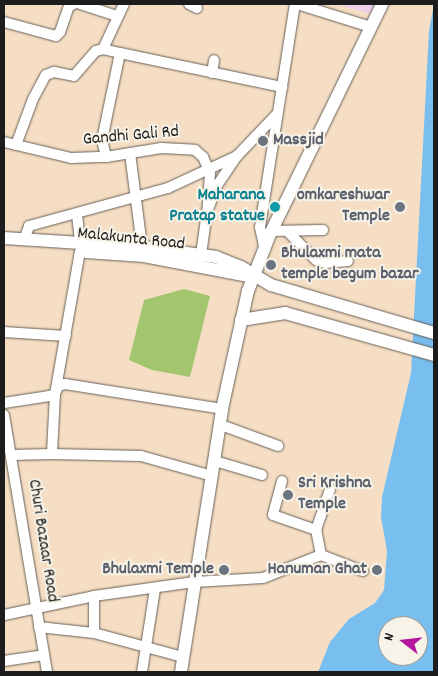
<!DOCTYPE html>
<html>
<head>
<meta charset="utf-8">
<style>
	body { margin:0 }
	#map { position:relative; width:438px; height:676px; overflow:hidden; background:#f5dec4; font-family:Dekko,sans-serif }
	div>[style] { position:absolute }
	.built>* { inset:0; background:#ebd1eb }
	.green>* { inset:0; background:#a3c56e }
	.water>* { inset:0; background:#78bff0 }
	.roads { filter:drop-shadow(0 0 1px #686057) drop-shadow(0 0 1px #686057) }
	.minor>* { height:10px; margin:-5px; padding:0 5px; transform-origin:5px; border-radius:5px; background:#fff }
	.major>* { height:12px; margin:-6px; padding:0 6px; transform-origin:6px; border-radius:6px; background:#fff }
	.dots>* { width:14px; height:14px; translate:-50% -50%; box-sizing:border-box; border:2px solid #f7f3e8; border-radius:50% }
	span { translate:-50% -50%; white-space:nowrap; text-align:center; line-height:1.15; -webkit-text-stroke:4px #f7f3e8; paint-order:stroke }
	.street-label { font-size:18px; color:#1c1c1c }
	.worship-label { font-size:18px; color:#5b616d; font-weight:700 }
	.left { translate:0 -50%; text-align:left }
	.right { translate:-100% -50%; text-align:right }
	.culture-label { font-size:18px; color:#0d838f; font-weight:700 }
	.frame { position:absolute; inset:0; border:5px solid #1c1c1c; pointer-events:none }
	.north { position:absolute; left:378px; top:616px; width:50px; height:50px; box-sizing:border-box; background:#f7f3e8; border:1px solid #9f9d96; border-radius:50%; rotate:286deg; font-size:14px; font-weight:700; line-height:20px; text-align:center; color:#1c1c1c }
	.north::after { content:''; display:block; margin:auto; width:18px; height:22px; background:#b5179e; clip-path:polygon(50% 0,100% 100%,50% 72%,0 100%) }
</style>
</head>
<body>
<div id="map">
	<div class="built">
		<i style="clip-path:polygon(336px 4px,376px 4px,371px 14px)"></i>
	</div>
	<div class="green">
		<i style="clip-path:polygon(184px 289px,210px 296px,190px 377px,152px 370px,129px 360px,144px 300px)"></i>
	</div>
	<div class="water">
		<i style="clip-path:polygon(evenodd,434px 4px,434px 672px,318px 672px,330px 642px,349px 619px,375px 603px,384px 590px,387px 551px,381px 517px,382px 497px,411px 373px,429px 31px,434px 4px,388px 626px,418px 626px,418px 656px,388px 656px,388px 626px)"></i>
	</div>
	<div class="roads">
		<div class="minor">
			<i style="left:80px;top:4px;width:39px;rotate:18deg"></i>
			<i style="left:189px;top:4px;width:9px;rotate:27deg"></i>
			<i style="left:297px;top:4px;width:77px;rotate:17.3deg"></i>
			<i style="left:4px;top:22px;width:54px;rotate:15.1deg"></i>
			<i style="left:56px;top:36px;width:6px;rotate:-45deg"></i>
			<i style="left:60px;top:32px;width:28px;rotate:-71deg"></i>
			<i style="left:69px;top:6px;width:5px;rotate:-22deg"></i>
			<i style="left:120px;top:53px;width:17px;rotate:-167deg"></i>
			<i style="left:103px;top:49px;width:50px;rotate:-65deg"></i>
			<i style="left:212px;top:73px;width:13px;rotate:-81deg"></i>
			<i style="left:4px;top:142px;width:69px;rotate:13.4deg"></i>
			<i style="left:71px;top:158px;width:35px;rotate:-2deg"></i>
			<i style="left:106px;top:157px;width:56px;rotate:-9.3deg"></i>
			<i style="left:161px;top:148px;width:34px;rotate:3deg"></i>
			<i style="left:195px;top:150px;width:11px;rotate:41deg"></i>
			<i style="left:203px;top:157px;width:17px;rotate:66deg"></i>
			<i style="left:210px;top:173px;width:39px;rotate:94deg"></i>
			<i style="left:16px;top:145px;width:49px;rotate:-69.7deg"></i>
			<i style="left:33px;top:99px;width:27px;rotate:-62deg"></i>
			<i style="left:46px;top:75px;width:9px;rotate:-21deg"></i>
			<i style="left:54px;top:72px;width:20px;rotate:11deg"></i>
			<i style="left:74px;top:76px;width:33px;rotate:-49deg"></i>
			<i style="left:96px;top:51px;width:7px;rotate:-16deg"></i>
			<i style="left:130px;top:153px;width:95px;rotate:82.7deg"></i>
			<i style="left:106px;top:157px;width:17px;rotate:-103deg"></i>
			<i style="left:102px;top:140px;width:89px;rotate:-78.3deg"></i>
			<i style="left:120px;top:53px;width:166px;rotate:11.9deg"></i>
			<i style="left:77px;top:214px;width:29px;rotate:84deg"></i>
			<i style="left:271px;top:231px;width:52px;rotate:-1.1deg"></i>
			<i style="left:287px;top:231px;width:41px;rotate:45deg"></i>
			<i style="left:316px;top:260px;width:10px;rotate:17deg"></i>
			<i style="left:326px;top:263px;width:22px;rotate:-5deg"></i>
			<i style="left:24px;top:240px;width:15px;rotate:-70deg"></i>
			<i style="left:29px;top:226px;width:144px;rotate:-15.3deg"></i>
			<i style="left:168px;top:188px;width:76px;rotate:-24.9deg"></i>
			<i style="left:264px;top:246px;width:19px;rotate:-102deg"></i>
			<i style="left:260px;top:227px;width:226px;rotate:-81.1deg"></i>
			<i style="left:80px;top:251px;width:145px;rotate:99.9deg"></i>
			<i style="left:55px;top:394px;width:60px;rotate:92.9deg"></i>
			<i style="left:52px;top:454px;width:89px;rotate:1.3deg"></i>
			<i style="left:141px;top:456px;width:74px;rotate:15.7deg"></i>
			<i style="left:201px;top:255px;width:43px;rotate:-82.1deg"></i>
			<i style="left:207px;top:212px;width:30px;rotate:-69deg"></i>
			<i style="left:218px;top:184px;width:34px;rotate:-56deg"></i>
			<i style="left:237px;top:156px;width:58px;rotate:-46.4deg"></i>
			<i style="left:4px;top:332px;width:62px;rotate:3.7deg"></i>
			<i style="left:4px;top:403px;width:46px;rotate:-8.8deg"></i>
			<i style="left:49px;top:396px;width:6px;rotate:-18deg"></i>
			<i style="left:55px;top:394px;width:9px;rotate:-69deg"></i>
			<i style="left:58px;top:386px;width:7px;rotate:-16deg"></i>
			<i style="left:65px;top:384px;width:159px;rotate:9deg"></i>
			<i style="left:4px;top:415px;width:261px;rotate:80.5deg"></i>
			<i style="left:221px;top:425px;width:61px;rotate:20.2deg"></i>
			<i style="left:11px;top:455px;width:41px;rotate:-1.4deg"></i>
			<i style="left:215px;top:461px;width:49px;rotate:16.6deg"></i>
			<i style="left:282px;top:481px;width:35px;rotate:105deg"></i>
			<i style="left:273px;top:515px;width:46px;rotate:19.2deg"></i>
			<i style="left:321px;top:555px;width:25px;rotate:-101deg"></i>
			<i style="left:316px;top:530px;width:43px;rotate:-71.1deg"></i>
			<i style="left:4px;top:615px;width:92px;rotate:-11.9deg"></i>
			<i style="left:94px;top:596px;width:101px;rotate:-8deg"></i>
			<i style="left:194px;top:582px;width:69px;rotate:-3.3deg"></i>
			<i style="left:263px;top:578px;width:62px;rotate:-21.6deg"></i>
			<i style="left:321px;top:555px;width:45px;rotate:20.9deg"></i>
			<i style="left:39px;top:627px;width:55px;rotate:6.2deg"></i>
			<i style="left:94px;top:633px;width:92px;rotate:15.1deg"></i>
			<i style="left:94px;top:633px;width:37px;rotate:-90deg"></i>
			<i style="left:4px;top:661px;width:40px;rotate:-8.5deg"></i>
			<i style="left:142px;top:672px;width:84px;rotate:-81.1deg"></i>
		</div>
		<div class="major">
			<i style="left:4px;top:238px;width:138px;rotate:3.7deg"></i>
			<i style="left:142px;top:247px;width:75px;rotate:7.7deg"></i>
			<i style="left:216px;top:257px;width:27px;rotate:22deg"></i>
			<i style="left:241px;top:267px;width:35px;rotate:31deg"></i>
			<i style="left:271px;top:285px;width:170px;rotate:16.4deg"></i>
			<i style="left:86px;top:252px;width:58px;rotate:3.9deg"></i>
			<i style="left:144px;top:256px;width:112px;rotate:10.8deg"></i>
			<i style="left:241px;top:320px;width:45px;rotate:-9deg"></i>
			<i style="left:285px;top:313px;width:155px;rotate:15.7deg"></i>
			<i style="left:181px;top:672px;width:266px;rotate:-81.1deg"></i>
			<i style="left:222px;top:409px;width:121px;rotate:-77.6deg"></i>
			<i style="left:248px;top:291px;width:61px;rotate:-68.9deg"></i>
			<i style="left:270px;top:234px;width:256px;rotate:-64deg"></i>
		</div>
	</div>
	<div class="dots">
		<i style="left:263px;top:141px;background:#6b7280"></i>
		<i style="left:275px;top:207px;background:#0f9aa8"></i>
		<i style="left:400px;top:207px;background:#6b7280"></i>
		<i style="left:271px;top:265px;background:#6b7280"></i>
		<i style="left:288px;top:495px;background:#6b7280"></i>
		<i style="left:224px;top:570px;background:#6b7280"></i>
		<i style="left:377px;top:570px;background:#6b7280"></i>
	</div>
	<div class="street-label">
		<span style="left:131px;top:137px;rotate:-5deg">Gandhi Gali Rd</span>
		<span style="left:131px;top:240px;rotate:6deg">Malakunta Road</span>
		<span style="left:42px;top:541px;rotate:81deg">Churi Bazaar Road</span>
	</div>
	<div class="worship-label">
		<span class="left" style="left:273px;top:141px">Massjid</span>
		<span class="right" style="left:390px;top:207px">omkareshwar<br>Temple</span>
		<span class="left" style="left:281px;top:265px">Bhulaxmi mata<br>temple begum bazar</span>
		<span class="left" style="left:298px;top:495px">Sri Krishna<br>Temple</span>
		<span class="right" style="left:214px;top:570px">Bhulaxmi Temple</span>
		<span class="right" style="left:367px;top:570px">Hanuman Ghat</span>
	</div>
	<div class="culture-label">
		<span class="right" style="left:265px;top:207px">Maharana<br>Pratap statue</span>
	</div>
	<div class="frame"></div>
	<div class="north">N</div>
</div>
</body>
</html>
